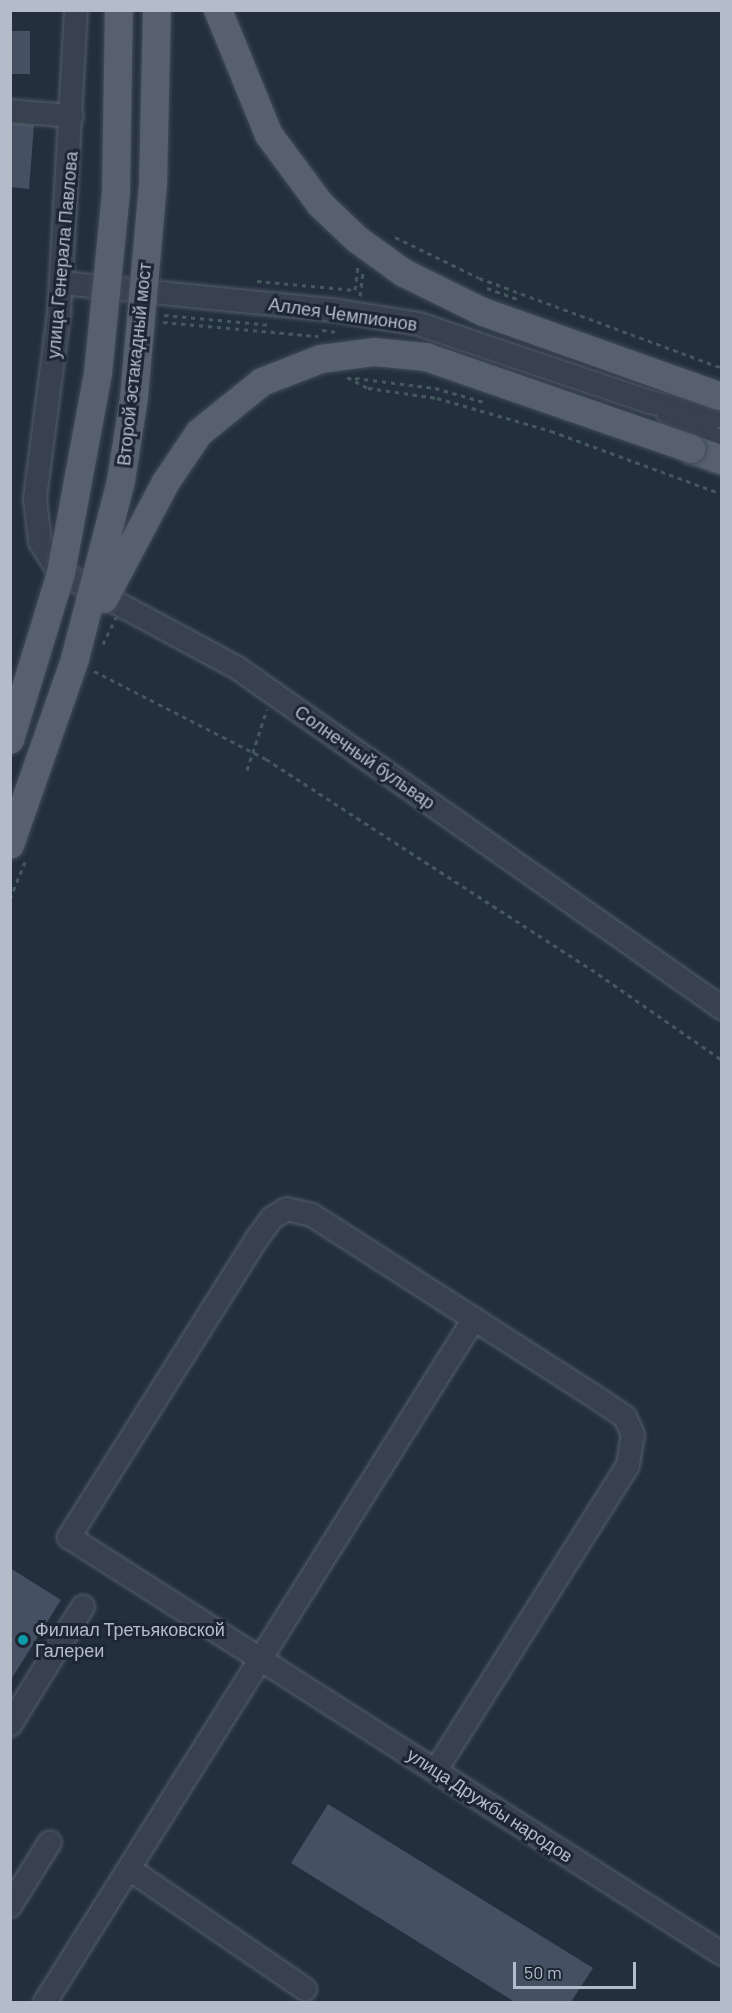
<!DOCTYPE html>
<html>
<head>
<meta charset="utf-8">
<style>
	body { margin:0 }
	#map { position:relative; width:732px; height:2013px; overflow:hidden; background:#242f3e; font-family:Barlow,sans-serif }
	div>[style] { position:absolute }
	.building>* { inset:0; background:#455162; transform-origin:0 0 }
	.path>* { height:3px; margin-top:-1.5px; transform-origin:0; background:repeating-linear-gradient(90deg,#44595c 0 4.5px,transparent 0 9px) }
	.roads { filter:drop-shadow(0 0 2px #565f6c) drop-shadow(0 0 2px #565f6c) }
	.minor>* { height:22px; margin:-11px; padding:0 11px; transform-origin:11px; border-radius:11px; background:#38414e }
	.major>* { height:28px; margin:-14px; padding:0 14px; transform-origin:14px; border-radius:14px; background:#56606e }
	.path-bridge>* { height:3px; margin-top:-1.5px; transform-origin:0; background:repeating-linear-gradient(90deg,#44595c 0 4.5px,transparent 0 9px) }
	.bridges { filter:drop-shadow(0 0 2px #414a57) drop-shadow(0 0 2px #414a57) }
	.major-bridge>* { height:28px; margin:-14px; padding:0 14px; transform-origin:14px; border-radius:14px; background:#56606e }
	.dots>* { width:16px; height:16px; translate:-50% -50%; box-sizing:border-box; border:3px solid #1d2633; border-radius:50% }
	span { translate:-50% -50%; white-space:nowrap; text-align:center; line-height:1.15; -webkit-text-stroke:6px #1d2633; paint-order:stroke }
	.street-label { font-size:18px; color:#b4bcc9 }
	.poi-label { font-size:18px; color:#b4bcc9 }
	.left { translate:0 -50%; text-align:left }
	.frame { position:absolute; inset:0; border:12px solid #b4bcc9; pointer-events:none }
	.scale { position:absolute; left:513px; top:1962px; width:123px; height:27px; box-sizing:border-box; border:3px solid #b4bcc9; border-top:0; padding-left:8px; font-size:18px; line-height:21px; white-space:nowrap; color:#b4bcc9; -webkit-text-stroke:4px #1d2633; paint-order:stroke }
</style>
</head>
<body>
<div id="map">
	<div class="building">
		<i style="left:10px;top:31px;width:20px;height:43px"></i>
		<i style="clip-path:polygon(10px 123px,34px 125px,29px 189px,10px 187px)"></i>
		<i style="clip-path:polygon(10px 1568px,61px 1600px,10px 1681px)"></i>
		<i style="clip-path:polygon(328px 1804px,593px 1968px,571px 2002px,515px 2002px,291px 1863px)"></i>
	</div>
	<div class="path">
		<i style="left:395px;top:237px;width:93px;rotate:26deg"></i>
		<i style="left:479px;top:278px;width:259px;rotate:20.3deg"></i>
		<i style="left:257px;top:281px;width:98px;rotate:5.2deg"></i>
		<i style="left:355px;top:290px;width:23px;rotate:-83deg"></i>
		<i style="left:487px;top:288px;width:35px;rotate:20deg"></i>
		<i style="left:360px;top:296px;width:26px;rotate:-83deg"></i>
		<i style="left:164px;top:315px;width:107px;rotate:5.3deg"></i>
		<i style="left:163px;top:322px;width:156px;rotate:5.2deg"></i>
		<i style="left:322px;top:330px;width:14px;rotate:8deg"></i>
		<i style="left:347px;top:377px;width:24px;rotate:28deg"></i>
		<i style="left:368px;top:388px;width:70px;rotate:8.2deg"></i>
		<i style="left:437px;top:398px;width:119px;rotate:16.1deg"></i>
		<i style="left:551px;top:431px;width:182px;rotate:20.2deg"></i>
		<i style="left:355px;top:378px;width:81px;rotate:7.1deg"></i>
		<i style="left:435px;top:388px;width:51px;rotate:15.9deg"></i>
		<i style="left:94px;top:671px;width:193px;rotate:27.1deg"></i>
		<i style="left:266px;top:759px;width:387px;rotate:32.9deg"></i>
		<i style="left:591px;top:969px;width:160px;rotate:34.8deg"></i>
		<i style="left:247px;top:770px;width:64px;rotate:-71.8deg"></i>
	</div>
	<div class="roads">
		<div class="minor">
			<i style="left:76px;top:10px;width:303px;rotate:93.2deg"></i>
			<i style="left:59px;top:313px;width:188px;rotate:97.4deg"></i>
			<i style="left:35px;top:499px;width:43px;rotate:83.4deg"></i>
			<i style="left:40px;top:542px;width:27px;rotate:57deg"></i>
			<i style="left:55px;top:565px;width:26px;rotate:37deg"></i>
			<i style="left:76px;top:581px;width:182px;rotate:28.3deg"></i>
			<i style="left:236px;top:667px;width:594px;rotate:35.06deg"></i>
			<i style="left:10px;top:111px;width:62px;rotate:4.6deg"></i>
			<i style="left:61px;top:283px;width:273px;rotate:5.7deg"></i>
			<i style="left:333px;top:310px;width:87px;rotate:9.2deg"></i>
			<i style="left:419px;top:324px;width:243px;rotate:18.7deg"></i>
			<i style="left:649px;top:402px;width:75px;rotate:11.6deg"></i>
			<i style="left:668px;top:413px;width:62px;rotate:29.1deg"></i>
			<i style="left:10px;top:1725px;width:139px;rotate:-58.3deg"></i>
			<i style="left:436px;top:1770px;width:360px;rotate:-57.8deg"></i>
			<i style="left:628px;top:1465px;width:30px;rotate:-81deg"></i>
			<i style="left:633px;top:1435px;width:20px;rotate:-114deg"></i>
			<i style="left:625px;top:1417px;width:30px;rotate:-146deg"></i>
			<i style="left:600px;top:1400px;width:342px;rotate:-147.3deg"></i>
			<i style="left:312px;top:1215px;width:26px;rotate:-167deg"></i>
			<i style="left:287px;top:1209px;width:17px;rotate:149deg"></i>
			<i style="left:272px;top:1218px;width:24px;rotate:126deg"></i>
			<i style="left:258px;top:1237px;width:355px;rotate:122.2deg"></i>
			<i style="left:69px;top:1537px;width:775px;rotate:32.56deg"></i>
			<i style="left:131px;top:1870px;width:211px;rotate:34.4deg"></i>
			<i style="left:10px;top:1906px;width:75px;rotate:-58deg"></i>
			<i style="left:45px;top:2002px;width:807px;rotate:-57.87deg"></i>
		</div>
		<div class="major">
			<i style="left:692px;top:449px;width:32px;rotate:20deg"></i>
		</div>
	</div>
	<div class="path-bridge">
		<i style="left:103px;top:644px;width:30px;rotate:-64deg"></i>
		<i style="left:10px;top:899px;width:40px;rotate:-68deg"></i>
	</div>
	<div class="bridges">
		<div class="major-bridge">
			<i style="left:218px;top:10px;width:135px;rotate:67.8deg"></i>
			<i style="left:269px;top:135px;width:86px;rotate:53.5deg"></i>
			<i style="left:320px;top:204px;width:52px;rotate:43.5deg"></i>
			<i style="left:358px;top:240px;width:57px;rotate:35.7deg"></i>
			<i style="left:404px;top:273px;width:88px;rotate:26.3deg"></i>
			<i style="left:483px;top:312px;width:251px;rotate:19.6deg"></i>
			<i style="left:104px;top:599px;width:132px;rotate:-62.1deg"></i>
			<i style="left:166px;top:482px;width:59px;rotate:-56deg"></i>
			<i style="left:199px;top:433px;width:81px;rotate:-39deg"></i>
			<i style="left:262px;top:382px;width:63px;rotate:-21.3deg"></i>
			<i style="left:321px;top:359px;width:53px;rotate:-7.5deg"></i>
			<i style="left:374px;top:352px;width:52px;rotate:5.5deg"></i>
			<i style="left:426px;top:357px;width:281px;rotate:19.1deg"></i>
			<i style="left:10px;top:740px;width:175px;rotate:-73deg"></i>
			<i style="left:61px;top:573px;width:203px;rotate:-79.5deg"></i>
			<i style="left:98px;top:373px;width:182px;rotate:-84.3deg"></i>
			<i style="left:116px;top:192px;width:182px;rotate:-89.1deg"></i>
			<i style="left:10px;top:845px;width:197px;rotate:-70.7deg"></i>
			<i style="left:75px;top:659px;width:184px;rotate:-75.5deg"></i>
			<i style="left:121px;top:481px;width:85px;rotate:-81.2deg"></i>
			<i style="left:134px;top:397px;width:213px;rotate:-84.9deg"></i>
			<i style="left:153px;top:185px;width:175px;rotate:-88.7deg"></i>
		</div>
	</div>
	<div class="dots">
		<i style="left:23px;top:1640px;background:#0f9aa8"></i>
	</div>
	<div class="street-label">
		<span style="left:62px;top:255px;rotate:-85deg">улица Генерала Павлова</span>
		<span style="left:343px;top:314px;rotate:8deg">Аллея Чемпионов</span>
		<span style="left:134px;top:364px;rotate:-84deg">Второй эстакадный мост</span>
		<span style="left:365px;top:757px;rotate:35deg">Солнечный бульвар</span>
		<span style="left:490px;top:1805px;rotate:33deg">улица Дружбы народов</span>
	</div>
	<div class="poi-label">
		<span class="left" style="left:35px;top:1640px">Филиал Третьяковской<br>Галереи</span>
	</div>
	<div class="frame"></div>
	<div class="scale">50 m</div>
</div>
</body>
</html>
